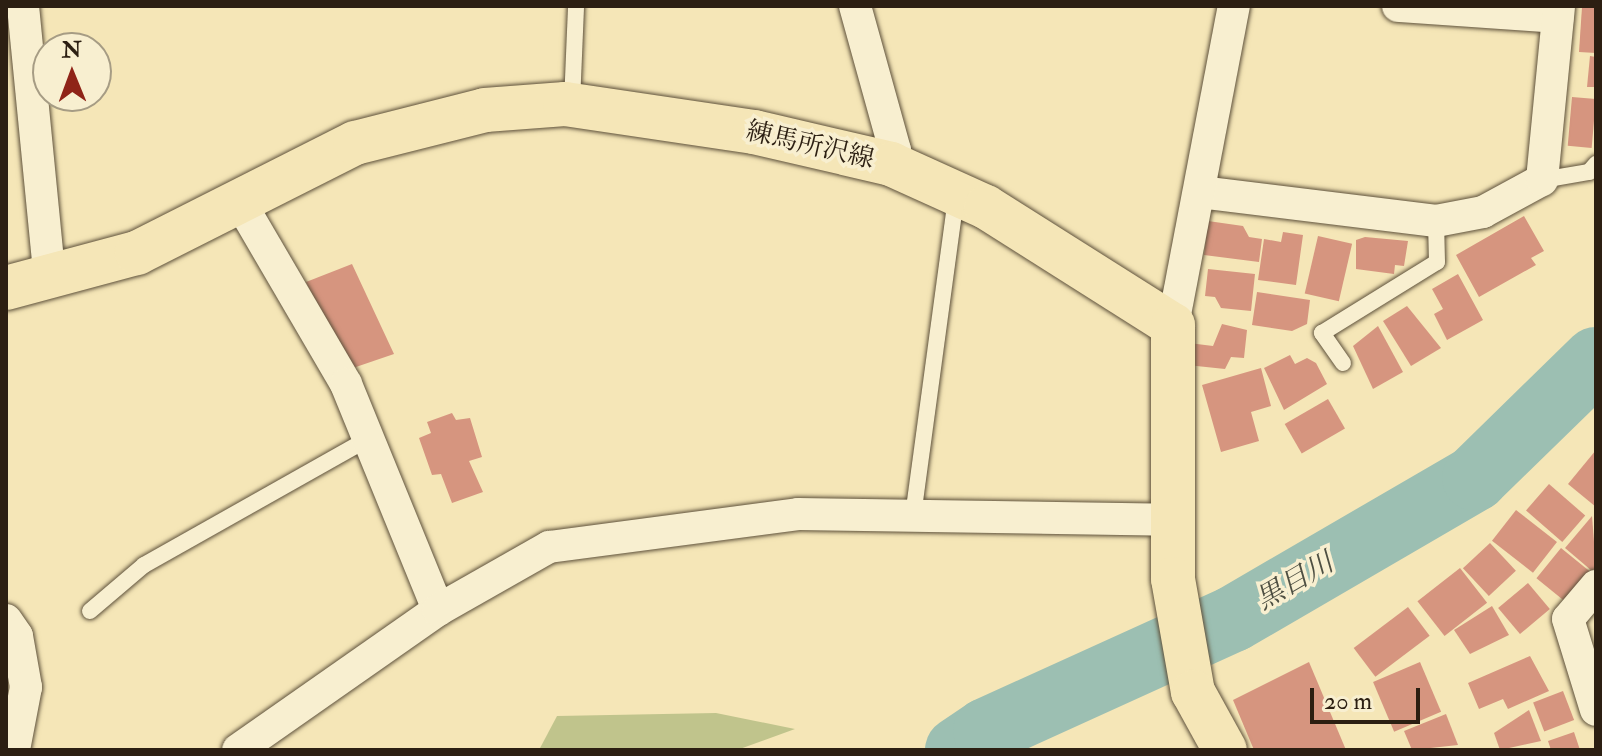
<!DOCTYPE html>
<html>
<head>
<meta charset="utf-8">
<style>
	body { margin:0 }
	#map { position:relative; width:1602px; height:756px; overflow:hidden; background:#f5e6b7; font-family:"IM FELL Double Pica","Noto Serif JP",serif }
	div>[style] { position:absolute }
	.green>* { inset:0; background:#c0c48c }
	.river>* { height:66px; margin:-33px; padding:0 33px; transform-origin:33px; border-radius:33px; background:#9cbfb2 }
	.building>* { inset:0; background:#d6957f; transform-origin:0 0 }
	.roads { filter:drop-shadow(0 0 2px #5e513b) drop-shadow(0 0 2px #5e513b) }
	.service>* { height:16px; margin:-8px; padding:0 8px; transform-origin:8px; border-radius:8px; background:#f8efd0 }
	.minor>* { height:32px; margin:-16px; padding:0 16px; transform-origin:16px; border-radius:16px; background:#f8efd0 }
	.primary>* { height:44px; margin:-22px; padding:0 22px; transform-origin:22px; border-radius:22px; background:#f5e6b7 }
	span { translate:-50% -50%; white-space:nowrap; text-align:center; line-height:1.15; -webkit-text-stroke:7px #f8efd0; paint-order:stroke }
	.street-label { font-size:26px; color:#2c1f12 }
	.water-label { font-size:28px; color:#4e4f42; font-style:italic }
	.frame { position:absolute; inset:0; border:8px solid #2c1f12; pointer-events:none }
	.north { position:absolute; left:32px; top:32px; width:80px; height:80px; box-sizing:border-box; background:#f8efd0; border:2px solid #a69c84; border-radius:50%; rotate:359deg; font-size:22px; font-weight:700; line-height:32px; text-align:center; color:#2c1f12 }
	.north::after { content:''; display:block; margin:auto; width:28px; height:36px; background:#8f2418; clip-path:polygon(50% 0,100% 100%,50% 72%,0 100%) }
	.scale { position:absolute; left:1310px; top:688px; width:110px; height:36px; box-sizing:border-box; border:4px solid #2c1f12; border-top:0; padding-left:10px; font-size:24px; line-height:28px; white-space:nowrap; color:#2c1f12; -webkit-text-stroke:6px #f8efd0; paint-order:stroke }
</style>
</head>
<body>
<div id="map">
	<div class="green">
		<i style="clip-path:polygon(716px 713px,795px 729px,737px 750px,539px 750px,557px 716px)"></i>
	</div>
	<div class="river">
		<i style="left:958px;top:750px;width:34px;rotate:-34deg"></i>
		<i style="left:986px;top:731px;width:271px;rotate:-24.4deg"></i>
		<i style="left:1233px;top:619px;width:280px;rotate:-30.2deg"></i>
		<i style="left:1475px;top:478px;width:169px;rotate:-44.3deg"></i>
	</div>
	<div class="building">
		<i style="clip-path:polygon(1582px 7px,1596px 8px,1596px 53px,1579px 52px)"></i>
		<i style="clip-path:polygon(1590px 56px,1596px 57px,1596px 87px,1587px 87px)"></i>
		<i style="left:1572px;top:97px;width:24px;height:49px;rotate:5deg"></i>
		<i style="clip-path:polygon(1524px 216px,1544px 251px,1531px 258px,1536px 265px,1479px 297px,1456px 255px)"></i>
		<i style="clip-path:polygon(1208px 221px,1243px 226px,1249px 237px,1262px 239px,1259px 262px,1204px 255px)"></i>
		<i style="clip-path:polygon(1283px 232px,1303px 235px,1296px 285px,1258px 280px,1264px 239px,1281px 242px)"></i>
		<i style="left:1318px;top:236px;width:35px;height:59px;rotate:13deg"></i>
		<i style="clip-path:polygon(1365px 237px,1408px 241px,1404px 266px,1395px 265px,1394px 274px,1356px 269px,1356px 240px)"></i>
		<i style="clip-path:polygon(352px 264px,394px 354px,350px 369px,306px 282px)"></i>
		<i style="clip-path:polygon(1208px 269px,1255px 274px,1251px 311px,1221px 308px,1215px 297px,1205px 296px)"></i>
		<i style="clip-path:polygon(1458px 274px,1483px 320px,1447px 340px,1434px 314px,1443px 309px,1432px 289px)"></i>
		<i style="clip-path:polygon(1257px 292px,1310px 300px,1307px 324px,1292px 331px,1252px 325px)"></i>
		<i style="clip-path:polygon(1407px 306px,1441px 348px,1411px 366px,1383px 321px)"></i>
		<i style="clip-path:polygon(1222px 324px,1247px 330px,1244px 358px,1231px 357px,1225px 369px,1187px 365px,1189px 343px,1213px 346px)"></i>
		<i style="clip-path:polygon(1378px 326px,1403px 372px,1373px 389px,1353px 346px)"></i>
		<i style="clip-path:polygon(1290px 355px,1295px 364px,1307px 358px,1316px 363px,1327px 384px,1284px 410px,1264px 368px)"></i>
		<i style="clip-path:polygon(1261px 368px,1271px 406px,1251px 412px,1259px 441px,1221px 452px,1202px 385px)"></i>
		<i style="left:1328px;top:399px;width:34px;height:50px;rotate:60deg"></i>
		<i style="clip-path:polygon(452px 413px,456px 420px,470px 418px,482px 457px,469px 461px,483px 492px,452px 503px,441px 474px,432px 475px,419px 438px,431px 433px,427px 422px)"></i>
		<i style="clip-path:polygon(1596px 450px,1596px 507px,1568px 484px)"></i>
		<i style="left:1549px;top:484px;width:48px;height:35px;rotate:41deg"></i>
		<i style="left:1516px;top:510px;width:52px;height:39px;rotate:38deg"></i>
		<i style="clip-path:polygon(1592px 516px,1596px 567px,1592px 571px,1565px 548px)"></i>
		<i style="left:1490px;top:543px;width:38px;height:37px;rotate:47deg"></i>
		<i style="left:1561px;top:548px;width:40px;height:39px;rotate:39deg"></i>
		<i style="left:1460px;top:568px;width:44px;height:54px;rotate:52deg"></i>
		<i style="left:1528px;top:583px;width:34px;height:39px;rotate:50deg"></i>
		<i style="clip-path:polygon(1492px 606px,1509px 635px,1470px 654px,1454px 630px)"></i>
		<i style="left:1408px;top:607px;width:36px;height:68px;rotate:53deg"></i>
		<i style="clip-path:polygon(1530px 656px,1549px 691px,1508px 709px,1503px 699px,1479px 709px,1468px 683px)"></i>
		<i style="clip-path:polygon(1309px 662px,1346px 750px,1254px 750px,1233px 700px)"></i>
		<i style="left:1420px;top:662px;width:54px;height:51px;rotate:67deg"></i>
		<i style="left:1563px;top:691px;width:31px;height:32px;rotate:69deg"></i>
		<i style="clip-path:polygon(1529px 710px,1541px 741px,1500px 750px,1494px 733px)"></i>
		<i style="clip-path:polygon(1446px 714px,1458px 745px,1412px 750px,1404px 731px)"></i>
		<i style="clip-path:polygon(1574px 732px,1580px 750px,1551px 750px,1548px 741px)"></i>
	</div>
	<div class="roads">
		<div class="service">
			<i style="left:572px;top:103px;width:97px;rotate:-87.6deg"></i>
			<i style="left:1542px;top:180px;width:48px;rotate:-9.7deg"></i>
			<i style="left:1589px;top:172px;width:11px;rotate:-49deg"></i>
			<i style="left:1343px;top:363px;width:37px;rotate:-125deg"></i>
			<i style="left:1322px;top:333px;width:135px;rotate:-31.7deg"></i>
			<i style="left:1437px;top:262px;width:41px;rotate:-91.4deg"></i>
			<i style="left:913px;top:516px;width:323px;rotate:-82.3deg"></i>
			<i style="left:90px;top:611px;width:71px;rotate:-40.4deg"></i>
			<i style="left:144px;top:565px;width:257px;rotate:-29.4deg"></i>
		</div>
		<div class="minor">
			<i style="left:23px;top:6px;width:274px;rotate:84.4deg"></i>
			<i style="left:855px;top:6px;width:149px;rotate:74.5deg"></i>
			<i style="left:895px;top:150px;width:15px;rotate:106deg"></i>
			<i style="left:1398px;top:6px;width:160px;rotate:3.9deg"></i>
			<i style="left:1200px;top:192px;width:238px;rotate:7deg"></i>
			<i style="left:1436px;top:221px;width:48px;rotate:-10.8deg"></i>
			<i style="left:1483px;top:212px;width:67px;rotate:-28.5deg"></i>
			<i style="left:1542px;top:180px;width:175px;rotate:-84.4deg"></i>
			<i style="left:238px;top:199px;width:214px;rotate:59.7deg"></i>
			<i style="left:346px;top:384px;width:244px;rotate:67.8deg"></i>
			<i style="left:1173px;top:325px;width:325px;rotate:-79.2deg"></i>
			<i style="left:1596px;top:586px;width:43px;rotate:130.3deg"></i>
			<i style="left:1568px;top:619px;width:95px;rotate:72.9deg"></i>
			<i style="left:6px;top:620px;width:19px;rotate:55deg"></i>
			<i style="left:17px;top:636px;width:52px;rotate:80deg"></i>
			<i style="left:26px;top:687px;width:64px;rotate:100.8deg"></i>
			<i style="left:238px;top:750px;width:244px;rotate:-35deg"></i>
			<i style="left:438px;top:610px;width:128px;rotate:-29.6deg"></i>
			<i style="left:549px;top:547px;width:251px;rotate:-7.5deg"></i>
			<i style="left:798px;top:514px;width:371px;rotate:0.9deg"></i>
		</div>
		<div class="primary">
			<i style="left:6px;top:288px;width:136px;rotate:-15deg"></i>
			<i style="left:137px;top:253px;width:244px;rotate:-26.8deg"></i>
			<i style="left:355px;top:143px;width:134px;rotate:-14.2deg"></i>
			<i style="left:485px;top:110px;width:80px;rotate:-4.3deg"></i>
			<i style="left:565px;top:104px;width:191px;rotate:8.4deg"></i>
			<i style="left:754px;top:132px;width:141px;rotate:13.1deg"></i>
			<i style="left:891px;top:164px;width:104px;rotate:24.4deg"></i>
			<i style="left:986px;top:207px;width:221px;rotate:32.3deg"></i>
			<i style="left:1173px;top:325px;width:254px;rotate:90deg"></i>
			<i style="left:1173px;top:579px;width:115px;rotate:80deg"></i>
			<i style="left:1193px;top:692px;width:66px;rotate:61.1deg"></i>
		</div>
	</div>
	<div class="street-label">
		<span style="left:810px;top:146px;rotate:13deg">練馬所沢線</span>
	</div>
	<div class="water-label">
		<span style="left:1295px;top:582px;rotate:-30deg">黒目川</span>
	</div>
	<div class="frame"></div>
	<div class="north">N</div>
	<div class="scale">20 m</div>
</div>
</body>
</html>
